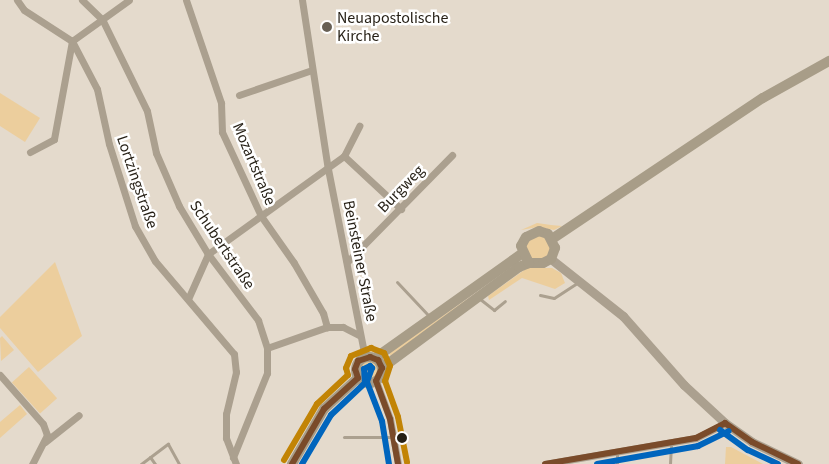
<!DOCTYPE html>
<html>
<head>
<meta charset="utf-8">
<style>
	body { margin:0 }
	#map { position:relative; width:829px; height:464px; overflow:hidden; background:#e4dacc; font-family:"Source Sans 3",sans-serif }
	div>[style] { position:absolute }
	.green>* { inset:0; background:#ecce9d; transform-origin:0 0 }
	.round { border-radius:50% }
	.service>* { height:3px; margin:-1.5px; padding:0 1.5px; transform-origin:1.5px; border-radius:1.5px; background:#aba08f }
	.minor>* { height:7px; margin:-3.5px; padding:0 3.5px; transform-origin:3.5px; border-radius:3.5px; background:#aba08f }
	.tertiary>* { height:9px; margin:-4.5px; padding:0 4.5px; transform-origin:4.5px; border-radius:4.5px; background:#aba08f }
	.secondary>* { height:10px; margin:-5px; padding:0 5px; transform-origin:5px; border-radius:5px; background:#a89d88 }
	.secondary>.ring { margin:-5px; padding:0; box-sizing:content-box; background:none; border:10px solid #a89d88; border-radius:50% }
	.bus-1>* { height:6px; margin:-3px; padding:0 3px; transform-origin:3px; border-radius:3px; background:#7a4b2a }
	.bus-2>* { height:6px; margin:-3px; padding:0 3px; transform-origin:3px; border-radius:3px; background:#0065bd }
	.bus-3>* { height:6px; margin:-3px; padding:0 3px; transform-origin:3px; border-radius:3px; background:#c28405 }
	.dots>* { width:14px; height:14px; translate:-50% -50%; box-sizing:border-box; border:2px solid #fff; border-radius:50% }
	span { translate:-50% -50%; white-space:nowrap; text-align:center; line-height:1.15; -webkit-text-stroke:5px #fff; paint-order:stroke }
	.poi-label { font-size:16px; color:#251f15 }
	.left { translate:0 -50%; text-align:left }
	.street-label { font-size:16px; color:#251f15 }
</style>
</head>
<body>
<div id="map">
	<div class="green">
		<i style="clip-path:polygon(0 93px,40px 118px,25px 142px,0 126px)"></i>
		<i style="clip-path:polygon(537px 223px,551px 225px,562px 226px,554px 230px,538px 227px,521px 230px)"></i>
		<i style="clip-path:polygon(543px 235px,552px 245px,548px 257px,532px 260px,525px 244px,530px 237px)"></i>
		<i style="clip-path:polygon(55px 262px,82px 336px,38px 372px,0 328px,0 317px)"></i>
		<i style="clip-path:polygon(515px 266px,391px 356px,389px 353px)"></i>
		<i style="clip-path:polygon(527px 268px,552px 268px,561px 273px,565px 283px,555px 289px,522px 278px,489px 300px,488px 296px)"></i>
		<i style="clip-path:polygon(2px 336px,14px 350px,1px 361px,0 338px)"></i>
		<i class="round" style="left:360px;top:361px;width:18px;height:18px"></i>
		<i style="left:29px;top:367px;width:42px;height:23px;rotate:48deg"></i>
		<i style="clip-path:polygon(20px 405px,27px 414px,0 438px,0 422px)"></i>
		<i style="clip-path:polygon(726px 447px,731px 447px,763px 464px,725px 464px)"></i>
	</div>
	<div class="service">
		<i style="left:397px;top:282px;width:48px;rotate:46.7deg"></i>
		<i style="left:540px;top:295px;width:14px;rotate:12deg"></i>
		<i style="left:554px;top:298px;width:27px;rotate:-33deg"></i>
		<i style="left:480px;top:299px;width:18px;rotate:38deg"></i>
		<i style="left:494px;top:310px;width:14px;rotate:-39deg"></i>
		<i style="left:344px;top:437px;width:50px"></i>
		<i style="left:617px;top:453px;width:11px;rotate:90deg"></i>
		<i style="left:150px;top:457px;width:9px;rotate:54deg"></i>
		<i style="left:141px;top:464px;width:34px;rotate:-37deg"></i>
		<i style="left:168px;top:444px;width:23px;rotate:61deg"></i>
		<i style="left:670px;top:464px;width:21px;rotate:-87deg"></i>
	</div>
	<div class="minor">
		<i style="left:17px;top:0;width:12px;rotate:55deg"></i>
		<i style="left:24px;top:10px;width:57px;rotate:32.9deg"></i>
		<i style="left:72px;top:41px;width:54px;rotate:62.5deg"></i>
		<i style="left:97px;top:89px;width:56px;rotate:77.7deg"></i>
		<i style="left:109px;top:144px;width:86px;rotate:72.4deg"></i>
		<i style="left:135px;top:226px;width:40px;rotate:60.3deg"></i>
		<i style="left:155px;top:261px;width:122px;rotate:49.7deg"></i>
		<i style="left:234px;top:354px;width:18px;rotate:84deg"></i>
		<i style="left:236px;top:372px;width:43px;rotate:103.4deg"></i>
		<i style="left:226px;top:414px;width:24px;rotate:90deg"></i>
		<i style="left:226px;top:438px;width:28px;rotate:69deg"></i>
		<i style="left:82px;top:0;width:28px;rotate:44deg"></i>
		<i style="left:102px;top:19px;width:102px;rotate:63.9deg"></i>
		<i style="left:147px;top:111px;width:43px;rotate:77.9deg"></i>
		<i style="left:156px;top:153px;width:58px;rotate:66.5deg"></i>
		<i style="left:179px;top:206px;width:56px;rotate:58.9deg"></i>
		<i style="left:208px;top:254px;width:83px;rotate:52.9deg"></i>
		<i style="left:258px;top:320px;width:29px;rotate:72deg"></i>
		<i style="left:267px;top:348px;width:25px;rotate:90deg"></i>
		<i style="left:267px;top:373px;width:91px;rotate:112deg"></i>
		<i style="left:186px;top:0;width:109px;rotate:71.2deg"></i>
		<i style="left:221px;top:103px;width:29px;rotate:88deg"></i>
		<i style="left:222px;top:132px;width:93px;rotate:65.1deg"></i>
		<i style="left:261px;top:216px;width:57px;rotate:54.9deg"></i>
		<i style="left:294px;top:263px;width:58px;rotate:59.9deg"></i>
		<i style="left:323px;top:313px;width:15px;rotate:74deg"></i>
		<i style="left:302px;top:0;width:171px;rotate:81.3deg"></i>
		<i style="left:328px;top:169px;width:192px;rotate:78.9deg"></i>
		<i style="left:239px;top:95px;width:77px;rotate:-18.9deg"></i>
		<i style="left:30px;top:152px;width:27px;rotate:-28deg"></i>
		<i style="left:54px;top:139px;width:100px;rotate:-79.6deg"></i>
		<i style="left:72px;top:41px;width:70px;rotate:-35.7deg"></i>
		<i style="left:344px;top:156px;width:78px;rotate:42.9deg"></i>
		<i style="left:347px;top:262px;width:150px;rotate:-45.5deg"></i>
		<i style="left:188px;top:299px;width:49px;rotate:-66deg"></i>
		<i style="left:208px;top:254px;width:168px;rotate:-35.8deg"></i>
		<i style="left:344px;top:156px;width:34px;rotate:-63deg"></i>
		<i style="left:267px;top:348px;width:64px;rotate:-19.3deg"></i>
		<i style="left:327px;top:327px;width:16px"></i>
		<i style="left:343px;top:327px;width:18px;rotate:27deg"></i>
		<i style="left:0;top:375px;width:65px;rotate:48.7deg"></i>
		<i style="left:43px;top:424px;width:12px;rotate:70deg"></i>
		<i style="left:47px;top:435px;width:33px;rotate:117deg"></i>
		<i style="left:376px;top:381px;width:40px;rotate:69.8deg"></i>
		<i style="left:390px;top:419px;width:46px;rotate:79.9deg"></i>
		<i style="left:45px;top:442px;width:43px;rotate:-38.5deg"></i>
		<i style="left:545px;top:464px;width:153px;rotate:-9.8deg"></i>
		<i style="left:696px;top:438px;width:33px;rotate:-27deg"></i>
	</div>
	<div class="tertiary">
		<i style="left:551px;top:259px;width:92px;rotate:38.4deg"></i>
		<i style="left:623px;top:316px;width:92px;rotate:48.5deg"></i>
		<i style="left:684px;top:385px;width:56px;rotate:42.8deg"></i>
		<i style="left:725px;top:423px;width:33px;rotate:35deg"></i>
		<i style="left:752px;top:442px;width:51px;rotate:25.6deg"></i>
	</div>
	<div class="secondary">
		<i style="left:552px;top:239px;width:254px;rotate:-33.8deg"></i>
		<i style="left:763px;top:98px;width:76px;rotate:-29.3deg"></i>
		<i class="ring" style="left:356px;top:357px;width:16px;height:16px"></i>
		<i style="left:375px;top:358px;width:181px;rotate:-35.4deg"></i>
		<i style="left:382px;top:368px;width:170px;rotate:-36.4deg"></i>
		<i style="left:519px;top:267px;width:11px;rotate:-22deg"></i>
		<i style="left:529px;top:263px;width:14px"></i>
		<i style="left:543px;top:263px;width:9px;rotate:-27deg"></i>
		<i style="left:551px;top:259px;width:12px;rotate:-70deg"></i>
		<i style="left:555px;top:248px;width:16px;rotate:-117deg"></i>
		<i style="left:548px;top:234px;width:9px;rotate:-162deg"></i>
		<i style="left:539px;top:231px;width:14px;rotate:155deg"></i>
		<i style="left:526px;top:237px;width:10px;rotate:119deg"></i>
		<i style="left:521px;top:246px;width:19px;rotate:65deg"></i>
		<i style="left:292px;top:464px;width:64px;rotate:-59.8deg"></i>
		<i style="left:324px;top:409px;width:46px;rotate:-42.4deg"></i>
	</div>
	<div class="bus-1">
		<i style="left:725px;top:423px;width:33px;rotate:35deg"></i>
		<i style="left:752px;top:442px;width:51px;rotate:25.6deg"></i>
		<i style="left:292px;top:464px;width:64px;rotate:-59.8deg"></i>
		<i style="left:324px;top:409px;width:46px;rotate:-42.4deg"></i>
		<i style="left:358px;top:378px;width:9px;rotate:-108deg"></i>
		<i style="left:355px;top:369px;width:9px;rotate:-69deg"></i>
		<i style="left:358px;top:361px;width:13px;rotate:-18deg"></i>
		<i style="left:370px;top:357px;width:9px;rotate:21deg"></i>
		<i style="left:378px;top:360px;width:9px;rotate:63deg"></i>
		<i style="left:382px;top:368px;width:14px;rotate:115deg"></i>
		<i style="left:376px;top:381px;width:40px;rotate:69.8deg"></i>
		<i style="left:390px;top:419px;width:46px;rotate:79.9deg"></i>
		<i style="left:545px;top:464px;width:153px;rotate:-9.8deg"></i>
		<i style="left:696px;top:438px;width:33px;rotate:-27deg"></i>
	</div>
	<div class="bus-2">
		<i style="left:720px;top:430px;width:34px;rotate:36deg"></i>
		<i style="left:748px;top:450px;width:33px;rotate:25deg"></i>
		<i style="left:302px;top:464px;width:57px;rotate:-59.4deg"></i>
		<i style="left:331px;top:415px;width:47px;rotate:-43.3deg"></i>
		<i style="left:365px;top:383px;width:14px;rotate:-94deg"></i>
		<i style="left:364px;top:369px;width:7px;rotate:-27deg"></i>
		<i style="left:370px;top:366px;width:3px;rotate:45deg"></i>
		<i style="left:372px;top:368px;width:15px;rotate:110deg"></i>
		<i style="left:367px;top:382px;width:42px;rotate:69deg"></i>
		<i style="left:382px;top:421px;width:44px;rotate:80.8deg"></i>
		<i style="left:597px;top:464px;width:103px;rotate:-10.1deg"></i>
		<i style="left:698px;top:446px;width:34px;rotate:-26deg"></i>
	</div>
	<div class="bus-3">
		<i style="left:284px;top:460px;width:65px;rotate:-59.5deg"></i>
		<i style="left:317px;top:404px;width:42px;rotate:-43.1deg"></i>
		<i style="left:348px;top:375px;width:7px;rotate:-106deg"></i>
		<i style="left:346px;top:368px;width:13px;rotate:-67deg"></i>
		<i style="left:351px;top:356px;width:22px;rotate:-22deg"></i>
		<i style="left:371px;top:348px;width:14px;rotate:21deg"></i>
		<i style="left:384px;top:353px;width:14px;rotate:65deg"></i>
		<i style="left:390px;top:366px;width:16px;rotate:108deg"></i>
		<i style="left:385px;top:381px;width:38px;rotate:70deg"></i>
		<i style="left:398px;top:417px;width:46px;rotate:78.7deg"></i>
	</div>
	<div class="dots">
		<i style="left:327px;top:27px;background:#686055"></i>
		<i style="left:402px;top:438px;background:#251f15"></i>
	</div>
	<div class="poi-label">
		<span class="left" style="left:337px;top:27px">Neuapostolische<br>Kirche</span>
	</div>
	<div class="street-label">
		<span style="left:254px;top:164px;rotate:67deg">Mozartstraße</span>
		<span style="left:137px;top:182px;rotate:71deg">Lortzingstraße</span>
		<span style="left:401px;top:189px;rotate:-46deg">Burgweg</span>
		<span style="left:222px;top:245px;rotate:56deg">Schubertstraße</span>
		<span style="left:360px;top:261px;rotate:79deg">Beinsteiner Straße</span>
	</div>
</div>
</body>
</html>
